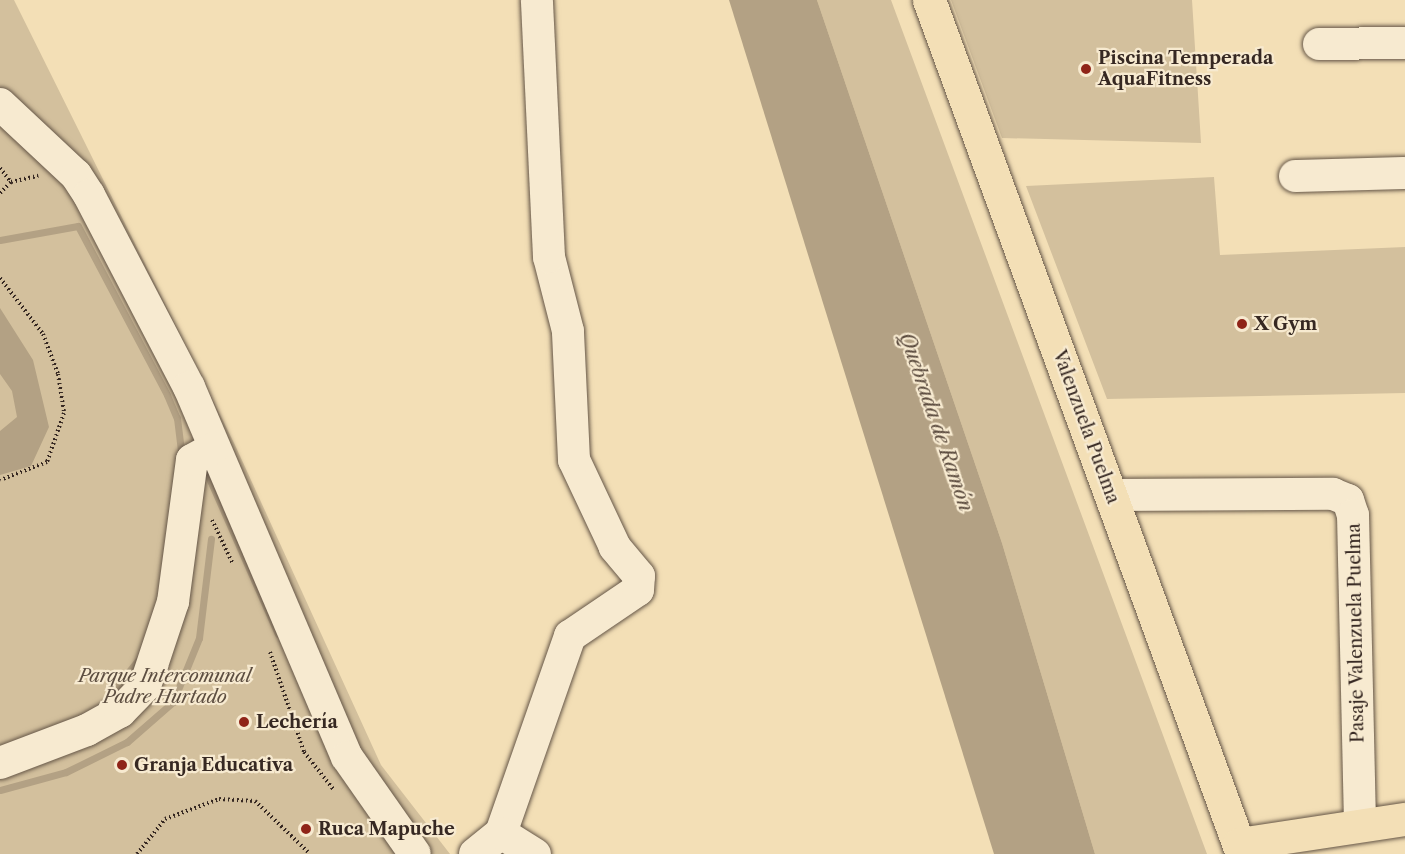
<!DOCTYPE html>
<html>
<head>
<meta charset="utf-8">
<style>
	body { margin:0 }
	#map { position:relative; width:1405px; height:854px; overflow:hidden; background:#f3dfb6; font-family:"Libre Caslon Text",serif }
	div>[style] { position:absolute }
	.green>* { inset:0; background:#d3c09d }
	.water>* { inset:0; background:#b3a184 }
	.stream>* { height:7px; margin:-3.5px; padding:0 3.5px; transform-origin:3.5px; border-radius:3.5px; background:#b3a184 }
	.path>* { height:4px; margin-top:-2px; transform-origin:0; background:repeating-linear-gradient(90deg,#362822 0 1.5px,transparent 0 4.5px) }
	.roads { filter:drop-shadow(0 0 2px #655647) drop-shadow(0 0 2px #655647) }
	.minor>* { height:32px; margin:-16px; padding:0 16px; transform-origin:16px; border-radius:16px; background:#f7ead0 }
	.major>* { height:33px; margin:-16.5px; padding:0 16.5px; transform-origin:16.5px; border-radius:16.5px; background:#f3dfb6 }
	.dots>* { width:16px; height:16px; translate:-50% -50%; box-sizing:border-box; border:3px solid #f7ead0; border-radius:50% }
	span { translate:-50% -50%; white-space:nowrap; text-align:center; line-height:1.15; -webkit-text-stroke:4.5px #f7ead0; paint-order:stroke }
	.poi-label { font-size:18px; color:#362822; font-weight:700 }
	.left { translate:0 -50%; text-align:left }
	.street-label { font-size:18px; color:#362822 }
	.park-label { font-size:18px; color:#5d4e41; font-style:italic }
	.water-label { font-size:20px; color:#5c4c3f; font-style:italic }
</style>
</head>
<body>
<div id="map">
	<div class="green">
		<i style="clip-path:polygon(0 0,14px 0,235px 445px,381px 765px,450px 854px,0 854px)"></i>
		<i style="clip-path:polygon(817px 0,891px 0,1207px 854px,1095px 854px,1002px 543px)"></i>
		<i style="clip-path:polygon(951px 0,1192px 0,1201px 143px,1002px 138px)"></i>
		<i style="clip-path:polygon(1214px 177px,1220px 255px,1405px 247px,1405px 393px,1107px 399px,1026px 186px)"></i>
	</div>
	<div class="water">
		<i style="clip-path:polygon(729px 0,817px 0,1002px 543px,1095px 854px,994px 854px)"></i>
		<i style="clip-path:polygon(0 308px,33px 360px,49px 427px,31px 466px,0 475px,0 431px,17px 417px,12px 391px,0 374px)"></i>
	</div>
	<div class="stream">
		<i style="left:0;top:240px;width:79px;rotate:-10.2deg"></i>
		<i style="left:78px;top:226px;width:191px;rotate:62.2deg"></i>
		<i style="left:167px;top:395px;width:25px;rotate:67deg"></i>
		<i style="left:177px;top:418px;width:38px;rotate:83deg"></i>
		<i style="left:206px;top:471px;width:178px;rotate:66.2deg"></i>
		<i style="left:99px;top:708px;width:63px;rotate:-50.8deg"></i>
		<i style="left:0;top:790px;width:68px;rotate:-15.3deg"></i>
		<i style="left:66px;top:772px;width:68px;rotate:-26.2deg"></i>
		<i style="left:127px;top:742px;width:61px;rotate:-41deg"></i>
		<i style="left:173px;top:702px;width:69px;rotate:-67.9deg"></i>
		<i style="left:199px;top:638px;width:100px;rotate:-83.1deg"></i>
	</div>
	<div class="path">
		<i style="left:0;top:168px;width:18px;rotate:52deg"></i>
		<i style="left:0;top:193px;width:16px;rotate:-45deg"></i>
		<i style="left:11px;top:182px;width:28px;rotate:-13deg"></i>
		<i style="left:0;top:278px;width:71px;rotate:52.5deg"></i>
		<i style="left:43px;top:334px;width:43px;rotate:69.4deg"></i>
		<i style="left:58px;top:374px;width:39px;rotate:81deg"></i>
		<i style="left:64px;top:413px;width:52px;rotate:109.1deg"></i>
		<i style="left:47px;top:462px;width:50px;rotate:159deg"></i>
		<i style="left:212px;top:520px;width:47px;rotate:64.5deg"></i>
		<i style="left:270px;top:652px;width:106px;rotate:71.2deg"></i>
		<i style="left:304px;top:752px;width:48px;rotate:51.7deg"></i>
		<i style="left:137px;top:854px;width:45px;rotate:-51.3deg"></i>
		<i style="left:165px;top:819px;width:58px;rotate:-20.3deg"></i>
		<i style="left:219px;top:799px;width:36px;rotate:3deg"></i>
		<i style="left:255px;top:801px;width:76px;rotate:43.9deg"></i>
	</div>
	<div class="roads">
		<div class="minor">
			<i style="left:1319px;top:44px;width:86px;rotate:-0.7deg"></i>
			<i style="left:0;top:104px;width:104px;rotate:43.1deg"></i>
			<i style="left:76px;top:175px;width:24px;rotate:57deg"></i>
			<i style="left:89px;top:195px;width:216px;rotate:62.5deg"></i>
			<i style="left:189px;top:387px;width:402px;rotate:66.9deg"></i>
			<i style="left:347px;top:757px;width:118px;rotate:55deg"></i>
			<i style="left:1295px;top:176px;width:110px;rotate:-1.6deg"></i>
			<i style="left:1111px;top:495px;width:222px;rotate:-0.3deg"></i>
			<i style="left:1333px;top:494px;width:16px;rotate:22deg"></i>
			<i style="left:1348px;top:500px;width:16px;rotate:72deg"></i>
			<i style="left:1353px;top:515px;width:311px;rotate:88.7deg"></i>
			<i style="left:0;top:763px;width:93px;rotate:-20.8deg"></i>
			<i style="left:87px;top:730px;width:38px;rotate:-29deg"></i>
			<i style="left:120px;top:712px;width:36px;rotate:-46deg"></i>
			<i style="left:145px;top:686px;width:89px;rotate:-71.6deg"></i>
			<i style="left:173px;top:602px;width:143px;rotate:-82.4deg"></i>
			<i style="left:192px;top:460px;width:25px;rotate:-29deg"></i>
			<i style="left:501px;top:833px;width:209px;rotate:-70.7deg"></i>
			<i style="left:570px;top:636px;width:82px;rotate:-34.1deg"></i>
			<i style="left:638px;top:590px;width:14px;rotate:-86deg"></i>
			<i style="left:639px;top:576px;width:38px;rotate:-130deg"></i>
			<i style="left:615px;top:547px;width:96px;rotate:-115.2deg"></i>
			<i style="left:574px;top:460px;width:129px;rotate:-92.7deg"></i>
			<i style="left:568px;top:331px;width:76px;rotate:-104.4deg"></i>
			<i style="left:549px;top:257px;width:257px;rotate:-92.7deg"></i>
			<i style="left:475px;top:854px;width:33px;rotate:-39deg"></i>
			<i style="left:501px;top:833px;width:40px;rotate:32deg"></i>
		</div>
		<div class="major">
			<i style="left:929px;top:0;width:910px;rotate:69.87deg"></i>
			<i style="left:1239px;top:844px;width:168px;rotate:-8.6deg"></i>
		</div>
	</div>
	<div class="dots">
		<i style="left:1086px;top:69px;background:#8f2418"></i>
		<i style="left:1242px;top:324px;background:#8f2418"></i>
		<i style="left:244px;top:722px;background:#8f2418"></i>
		<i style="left:122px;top:765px;background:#8f2418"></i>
		<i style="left:306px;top:829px;background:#8f2418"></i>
	</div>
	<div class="poi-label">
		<span class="left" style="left:1098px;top:69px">Piscina Temperada<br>AquaFitness</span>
		<span class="left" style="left:1254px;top:324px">X Gym</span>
		<span class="left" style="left:256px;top:722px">Lechería</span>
		<span class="left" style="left:134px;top:765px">Granja Educativa</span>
		<span class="left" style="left:318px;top:829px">Ruca Mapuche</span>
	</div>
	<div class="street-label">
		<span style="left:1086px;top:427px;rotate:70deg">Valenzuela Puelma</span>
		<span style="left:1356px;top:633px;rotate:-91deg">Pasaje Valenzuela Puelma</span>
	</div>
	<div class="park-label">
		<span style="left:165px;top:687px">Parque Intercomunal<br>Padre Hurtado</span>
	</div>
	<div class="water-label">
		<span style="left:936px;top:422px;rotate:71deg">Quebrada de Ramón</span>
	</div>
</div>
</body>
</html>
